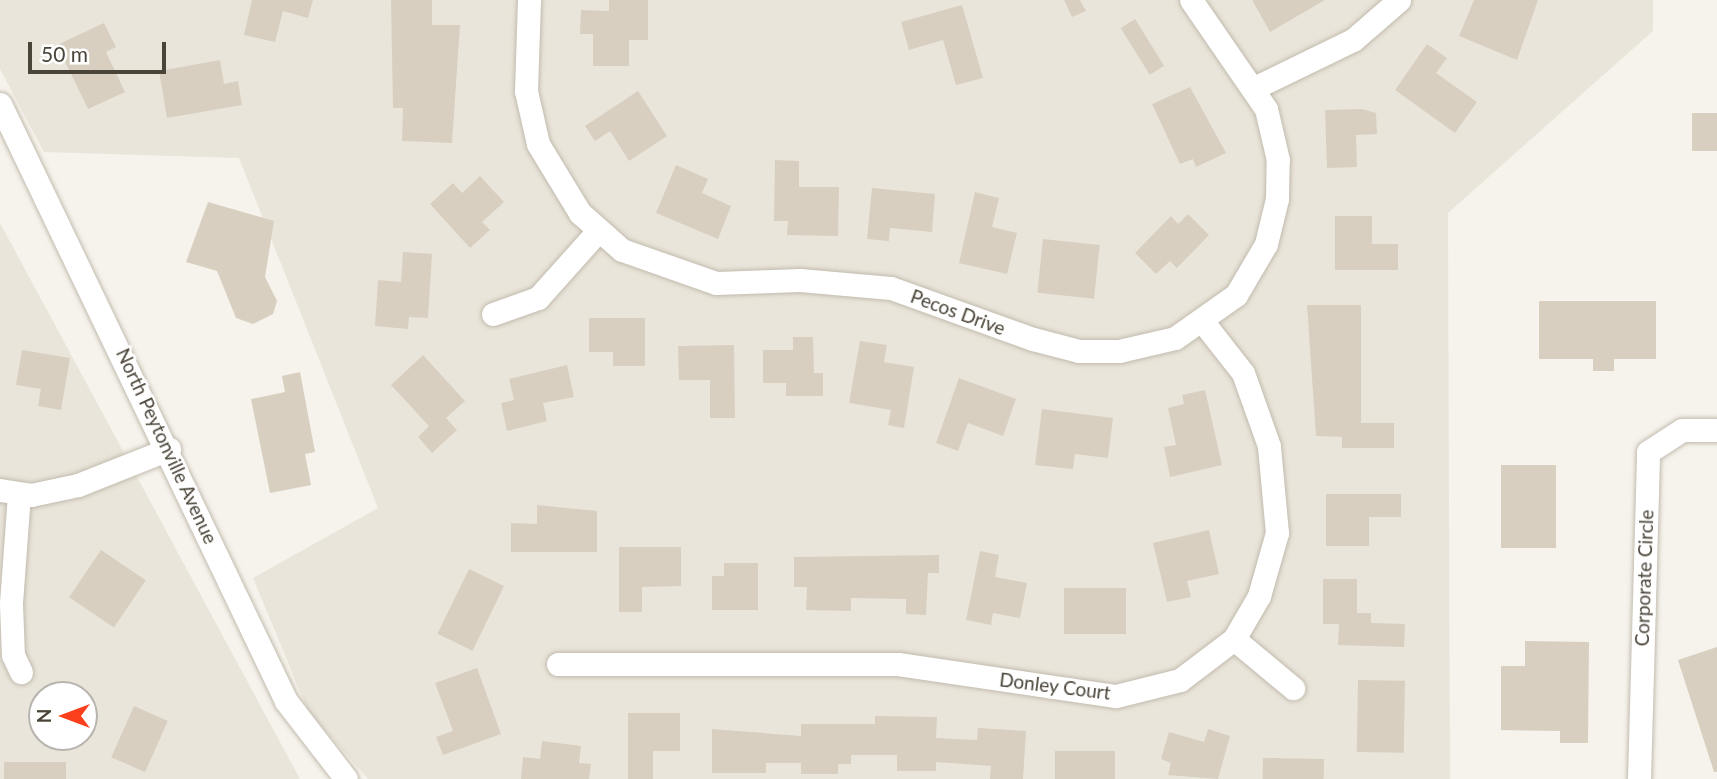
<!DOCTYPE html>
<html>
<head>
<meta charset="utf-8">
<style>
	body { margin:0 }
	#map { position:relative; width:1717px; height:779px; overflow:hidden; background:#f6f3ec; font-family:Lato,sans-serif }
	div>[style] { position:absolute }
	.residential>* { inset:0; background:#eae5da }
	.building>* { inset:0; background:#d8cfc1; transform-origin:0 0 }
	.roads { filter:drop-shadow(0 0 2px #c2bbae) drop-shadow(0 0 2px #c2bbae) }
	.minor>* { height:23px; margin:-11.5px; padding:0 11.5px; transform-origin:11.5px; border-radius:11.5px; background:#fff }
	span { translate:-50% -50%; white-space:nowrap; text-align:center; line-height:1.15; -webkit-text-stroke:5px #fff; paint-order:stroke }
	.street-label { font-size:19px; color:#4b4439 }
	.north { position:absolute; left:28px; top:681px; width:70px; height:70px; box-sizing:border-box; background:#fff; border:2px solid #b7b4b0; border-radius:50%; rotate:270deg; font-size:19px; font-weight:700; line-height:28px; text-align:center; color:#4b4439 }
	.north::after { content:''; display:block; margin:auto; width:24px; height:32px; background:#fc3f1d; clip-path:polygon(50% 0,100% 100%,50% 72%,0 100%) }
	.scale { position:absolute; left:28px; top:42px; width:138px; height:32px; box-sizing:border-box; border:4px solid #4b4439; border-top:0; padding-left:9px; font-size:21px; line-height:24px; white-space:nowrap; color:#4b4439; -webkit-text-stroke:5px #fff; paint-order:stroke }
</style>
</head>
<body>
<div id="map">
	<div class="residential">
		<i style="clip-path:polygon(0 0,1653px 0,1653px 31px,1448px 213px,1450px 779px,368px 779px,308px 711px,253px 578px,378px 508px,239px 158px,44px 152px,0 69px)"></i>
		<i style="clip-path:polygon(evenodd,0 223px,300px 779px,0 779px,0 223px,42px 695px,84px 695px,84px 737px,42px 737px,42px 695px)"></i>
	</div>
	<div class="building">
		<i style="clip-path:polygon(252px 0,313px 0,308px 18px,283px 11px,275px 42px,244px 35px)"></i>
		<i style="clip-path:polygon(391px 0,432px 0,432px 25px,460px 25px,452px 143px,402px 141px,403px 108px,393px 108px)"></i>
		<i style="clip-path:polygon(609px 0,648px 0,648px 40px,629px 40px,629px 66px,593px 66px,593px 34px,580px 34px,581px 10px,609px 11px)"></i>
		<i style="clip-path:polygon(1064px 0,1080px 0,1086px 11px,1072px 17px)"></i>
		<i style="clip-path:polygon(1252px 0,1325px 0,1270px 32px)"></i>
		<i style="clip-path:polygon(1474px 0,1538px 0,1517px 60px,1459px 36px)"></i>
		<i style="clip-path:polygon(962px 5px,983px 78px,956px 85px,943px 40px,909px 50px,901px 22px)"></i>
		<i style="left:1135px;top:19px;width:55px;height:17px;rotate:58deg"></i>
		<i style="clip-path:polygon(104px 23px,116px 47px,106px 52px,125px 92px,88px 109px,57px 45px)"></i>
		<i style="clip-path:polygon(1427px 44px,1447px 58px,1436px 73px,1477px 102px,1455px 133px,1395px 90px)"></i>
		<i style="clip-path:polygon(220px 60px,224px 84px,238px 81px,242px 105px,167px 118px,159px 71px)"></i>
		<i style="clip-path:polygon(1190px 87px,1226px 153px,1196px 167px,1193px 159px,1180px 164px,1152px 104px)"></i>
		<i style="clip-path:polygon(638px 91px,667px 136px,629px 161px,610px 131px,595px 141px,585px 126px)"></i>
		<i style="clip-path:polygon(1362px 109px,1376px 113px,1377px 134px,1356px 135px,1357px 167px,1327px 168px,1325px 110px)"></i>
		<i style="left:1692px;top:113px;width:25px;height:38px"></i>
		<i style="clip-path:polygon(775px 160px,799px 161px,799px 187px,839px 187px,838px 236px,787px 235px,788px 221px,774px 221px)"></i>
		<i style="clip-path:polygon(676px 165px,708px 179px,702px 193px,731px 206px,718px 239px,656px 213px)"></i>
		<i style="clip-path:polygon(480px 176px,504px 202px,482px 222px,490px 230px,470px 248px,430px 204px,453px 183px,462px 193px)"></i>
		<i style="clip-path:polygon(872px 188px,935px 194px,932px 232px,890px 228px,889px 241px,867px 239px)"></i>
		<i style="clip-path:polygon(975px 192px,999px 198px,992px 227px,1017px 233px,1007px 274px,959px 263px)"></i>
		<i style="clip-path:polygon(208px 202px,274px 221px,265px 277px,277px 301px,273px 314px,253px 324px,236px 318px,217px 271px,186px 262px)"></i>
		<i style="clip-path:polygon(1188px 214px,1209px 235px,1177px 268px,1170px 261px,1156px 274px,1135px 253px,1171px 216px,1178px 224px)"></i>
		<i style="clip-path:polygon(1335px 216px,1372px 216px,1372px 244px,1398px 244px,1398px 270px,1335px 270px)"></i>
		<i style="left:1043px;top:239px;width:57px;height:54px;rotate:6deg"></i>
		<i style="clip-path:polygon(403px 252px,432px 254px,428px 318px,409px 317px,408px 329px,375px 326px,378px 280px,401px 282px)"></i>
		<i style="clip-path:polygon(1539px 301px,1656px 301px,1656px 359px,1614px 359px,1614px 371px,1593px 371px,1593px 359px,1539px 359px)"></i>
		<i style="clip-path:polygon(1307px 305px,1361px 305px,1361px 423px,1394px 423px,1394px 448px,1342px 448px,1342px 437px,1316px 436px)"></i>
		<i style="clip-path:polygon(589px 318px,645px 318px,645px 366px,613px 366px,613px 352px,589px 352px)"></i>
		<i style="clip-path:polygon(793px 337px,813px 337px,814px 373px,823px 373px,823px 396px,786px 396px,786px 383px,763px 383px,763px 350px,793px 350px)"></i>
		<i style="clip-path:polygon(860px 341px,887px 345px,884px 362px,914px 367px,904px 428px,888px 425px,891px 410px,849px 403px)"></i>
		<i style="clip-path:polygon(734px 345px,735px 418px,710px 418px,710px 380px,679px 380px,678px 346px)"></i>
		<i style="clip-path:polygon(22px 350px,70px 358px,61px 410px,38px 406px,41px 389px,16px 385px)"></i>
		<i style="clip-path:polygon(423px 355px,465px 401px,446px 418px,457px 430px,432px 453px,418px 437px,429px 426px,391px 385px)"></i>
		<i style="clip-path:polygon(567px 365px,574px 397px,543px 403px,547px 421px,507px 431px,501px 403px,514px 400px,509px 379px)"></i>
		<i style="clip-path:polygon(300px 372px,315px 452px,305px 454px,311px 485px,270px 493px,251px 399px,285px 392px,282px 376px)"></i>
		<i style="clip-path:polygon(959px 378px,1016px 399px,1003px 436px,968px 423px,958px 451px,936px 443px)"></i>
		<i style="clip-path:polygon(1205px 390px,1222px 465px,1170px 477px,1164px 447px,1176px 445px,1168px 408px,1184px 404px,1182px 395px)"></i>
		<i style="clip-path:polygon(1042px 409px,1113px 418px,1108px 458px,1075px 454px,1073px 469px,1035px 465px)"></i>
		<i style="left:1501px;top:465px;width:55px;height:83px"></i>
		<i style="clip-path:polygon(1326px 494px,1401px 494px,1401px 517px,1369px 517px,1369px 546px,1326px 546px)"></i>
		<i style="clip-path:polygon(537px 505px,597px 511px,597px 552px,511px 552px,511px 523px,537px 524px)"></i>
		<i style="clip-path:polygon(1209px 530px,1219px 574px,1187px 581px,1191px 597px,1167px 602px,1153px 543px)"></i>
		<i style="clip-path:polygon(619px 547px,681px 547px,681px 586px,642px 587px,642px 612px,619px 612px)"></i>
		<i style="left:101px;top:550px;width:54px;height:57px;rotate:34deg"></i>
		<i style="clip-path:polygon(980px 551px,999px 555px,995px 577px,1027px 583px,1020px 618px,993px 613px,991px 625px,966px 620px)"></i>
		<i style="clip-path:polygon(939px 555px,939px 573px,928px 573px,926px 615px,906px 614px,906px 599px,851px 598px,851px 611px,806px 610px,807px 587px,794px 587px,794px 557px)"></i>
		<i style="clip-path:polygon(724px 563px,758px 563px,758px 610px,712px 610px,712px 576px,724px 576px)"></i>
		<i style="left:469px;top:569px;width:39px;height:72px;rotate:26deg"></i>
		<i style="clip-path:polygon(1323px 579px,1357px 579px,1357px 613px,1371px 613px,1371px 623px,1405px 624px,1404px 647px,1338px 645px,1339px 624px,1323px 624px)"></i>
		<i style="left:1064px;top:588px;width:62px;height:46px"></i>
		<i style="clip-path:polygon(1525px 641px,1589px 642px,1588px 743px,1560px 743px,1560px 731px,1501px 730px,1501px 666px,1525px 666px)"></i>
		<i style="clip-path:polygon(1717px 647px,1717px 772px,1714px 772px,1678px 660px)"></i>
		<i style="clip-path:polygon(477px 668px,501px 734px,443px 755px,436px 737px,453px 731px,435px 683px)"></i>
		<i style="left:1358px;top:680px;width:47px;height:72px;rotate:1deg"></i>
		<i style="left:134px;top:706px;width:37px;height:56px;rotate:24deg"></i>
		<i style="clip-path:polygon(628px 713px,680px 713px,680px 751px,653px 751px,653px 779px,628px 779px)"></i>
		<i style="clip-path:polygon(875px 716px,937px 717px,936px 738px,977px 740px,978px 728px,1026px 731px,1023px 779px,990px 779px,991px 766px,936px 762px,936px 771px,897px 771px,897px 755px,851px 755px,851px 764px,838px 764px,838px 774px,801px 774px,801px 763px,766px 763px,766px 773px,712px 773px,712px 729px,801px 736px,801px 724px,875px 724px)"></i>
		<i style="clip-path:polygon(1208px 729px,1230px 736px,1218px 779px,1168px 775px,1171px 763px,1161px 759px,1169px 732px,1204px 742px)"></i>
		<i style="clip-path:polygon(542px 741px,581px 746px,579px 763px,591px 764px,589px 779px,521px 779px,523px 757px,540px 759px)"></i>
		<i style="left:1055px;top:751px;width:60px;height:28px"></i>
		<i style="left:1263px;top:758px;width:61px;height:21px;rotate:1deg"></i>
		<i style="left:4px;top:762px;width:62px;height:17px"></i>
	</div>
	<div class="roads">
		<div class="minor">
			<i style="left:529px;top:0;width:91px;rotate:91.9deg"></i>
			<i style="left:526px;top:91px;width:54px;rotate:77.2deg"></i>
			<i style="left:538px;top:144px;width:81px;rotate:58.7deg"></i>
			<i style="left:580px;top:213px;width:56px;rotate:41.4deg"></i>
			<i style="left:622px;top:250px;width:100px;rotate:19.3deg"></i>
			<i style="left:716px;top:283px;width:84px;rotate:-2deg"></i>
			<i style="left:800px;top:280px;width:91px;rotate:5deg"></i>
			<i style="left:891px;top:288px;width:151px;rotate:19.8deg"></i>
			<i style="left:1033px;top:339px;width:48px;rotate:14.6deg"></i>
			<i style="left:1079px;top:351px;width:40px"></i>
			<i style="left:1119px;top:351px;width:57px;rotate:-13.1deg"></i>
			<i style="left:1175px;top:338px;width:75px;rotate:-35.2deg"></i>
			<i style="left:1236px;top:295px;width:59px;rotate:-59.5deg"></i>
			<i style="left:1266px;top:244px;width:46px;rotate:-76.3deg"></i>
			<i style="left:1277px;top:199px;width:39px;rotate:-89deg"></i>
			<i style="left:1278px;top:160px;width:52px;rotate:-103.2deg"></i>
			<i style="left:1266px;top:109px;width:132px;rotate:-124.5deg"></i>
			<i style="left:1254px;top:88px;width:110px;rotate:-25.9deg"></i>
			<i style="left:1353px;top:40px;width:61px;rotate:-41deg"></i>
			<i style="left:0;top:104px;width:662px;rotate:64.4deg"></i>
			<i style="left:286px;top:701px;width:98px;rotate:52.4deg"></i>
			<i style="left:493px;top:314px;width:48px;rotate:-19.6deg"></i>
			<i style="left:538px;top:298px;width:90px;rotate:-48.2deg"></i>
			<i style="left:0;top:490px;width:31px;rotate:9deg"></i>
			<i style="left:31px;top:495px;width:48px;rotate:-12deg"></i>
			<i style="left:78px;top:485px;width:98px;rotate:-21.6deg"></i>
			<i style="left:19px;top:494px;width:110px;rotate:94.2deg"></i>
			<i style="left:11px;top:604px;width:51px;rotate:87.8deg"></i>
			<i style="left:13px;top:655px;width:19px;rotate:65deg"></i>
			<i style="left:1234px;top:639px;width:77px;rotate:39.7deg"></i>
			<i style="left:558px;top:664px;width:340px"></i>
			<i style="left:898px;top:664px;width:220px;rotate:8.4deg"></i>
			<i style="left:1116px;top:696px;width:66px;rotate:-14deg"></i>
			<i style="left:1180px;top:680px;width:68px;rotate:-37.2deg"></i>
			<i style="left:1234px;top:639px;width:50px;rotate:-59.8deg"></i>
			<i style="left:1259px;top:596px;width:66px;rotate:-74.1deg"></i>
			<i style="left:1277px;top:533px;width:87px;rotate:-95.3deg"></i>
			<i style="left:1269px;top:446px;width:77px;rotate:-109.6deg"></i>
			<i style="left:1243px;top:373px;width:65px;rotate:-128.1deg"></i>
			<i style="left:1639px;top:779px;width:327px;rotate:-88.4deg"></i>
			<i style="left:1648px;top:452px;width:40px;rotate:-32.9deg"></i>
			<i style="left:1682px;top:430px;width:35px"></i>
		</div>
	</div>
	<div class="street-label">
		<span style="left:958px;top:312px;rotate:20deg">Pecos Drive</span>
		<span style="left:167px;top:446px;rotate:65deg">North Peytonville Avenue</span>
		<span style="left:1644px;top:578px;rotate:-88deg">Corporate Circle</span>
		<span style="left:1055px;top:686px;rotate:7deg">Donley Court</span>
	</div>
	<div class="north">N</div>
	<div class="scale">50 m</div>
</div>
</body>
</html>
